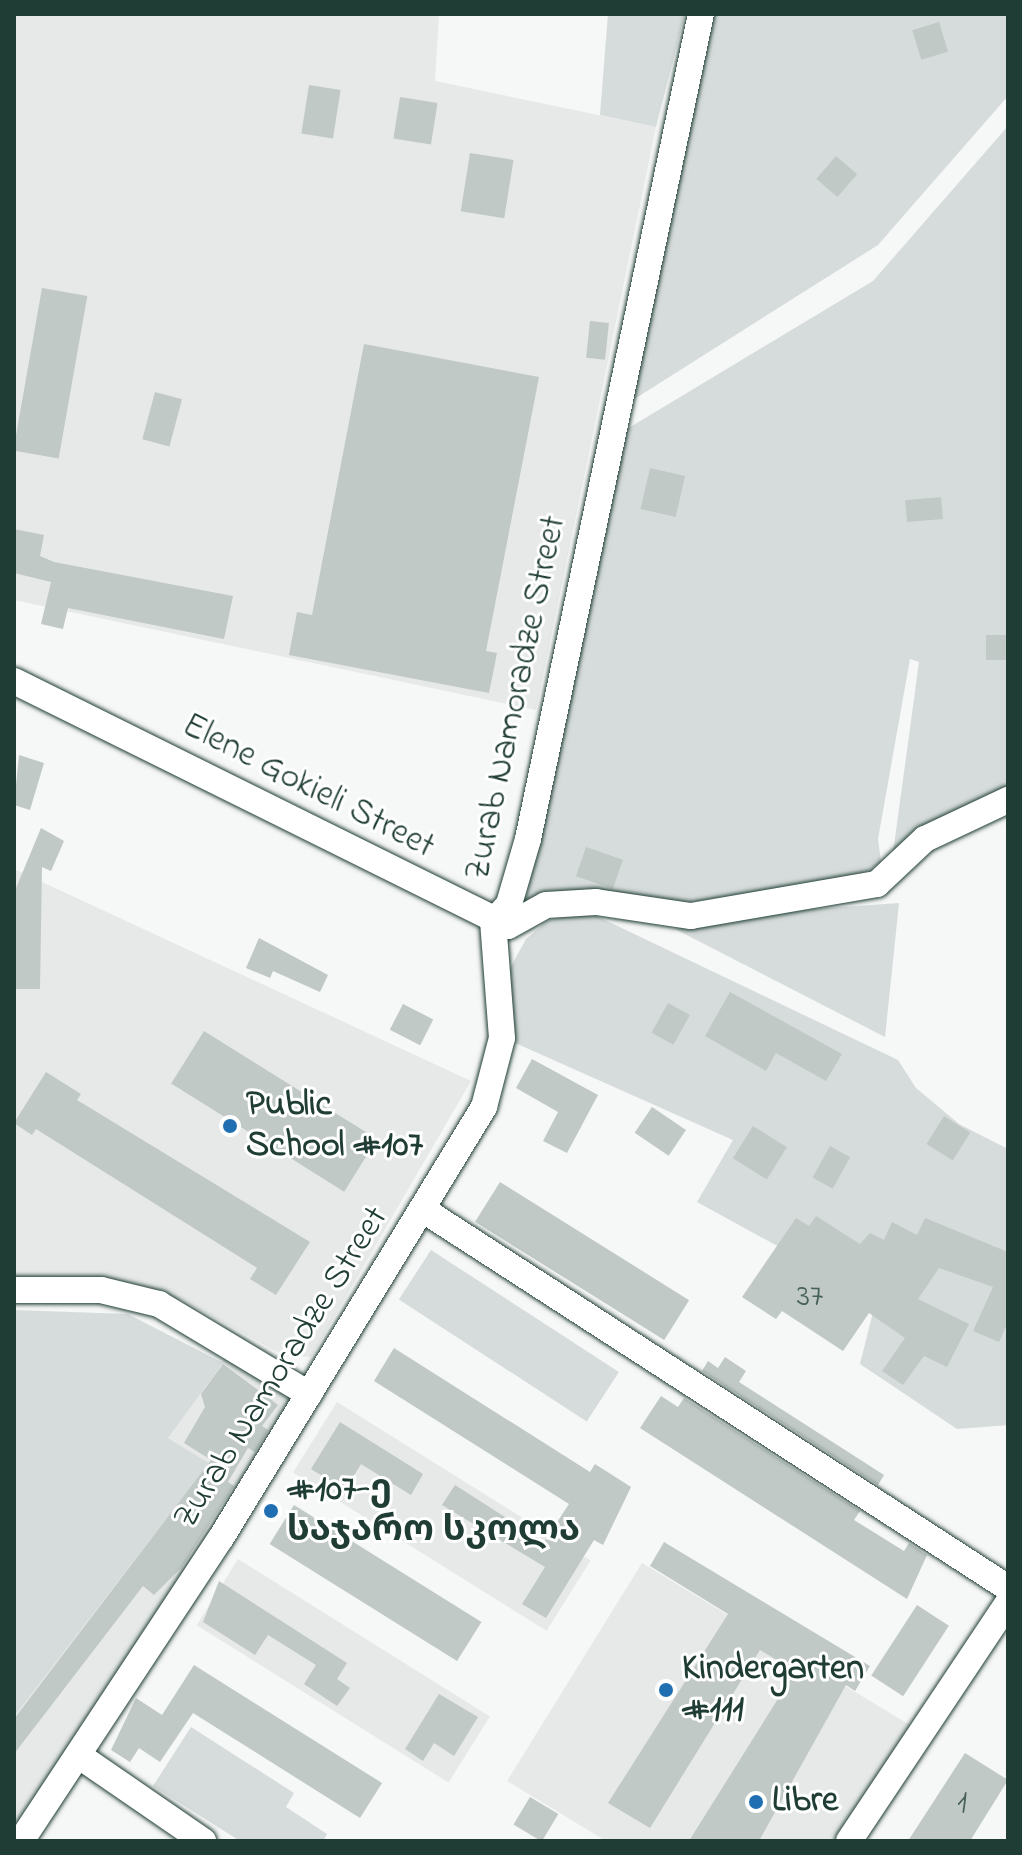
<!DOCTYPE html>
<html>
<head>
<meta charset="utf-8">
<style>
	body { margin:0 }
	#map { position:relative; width:1022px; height:1855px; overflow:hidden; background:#f6f7f7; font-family:"Indie Flower","Noto Sans Georgian",sans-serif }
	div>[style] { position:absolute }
	.built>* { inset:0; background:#e6e9e8; transform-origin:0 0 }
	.green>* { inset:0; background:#d6dcdb; transform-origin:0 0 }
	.building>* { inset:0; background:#c0c9c6; transform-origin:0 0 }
	.roads { filter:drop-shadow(0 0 2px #1f3d34) drop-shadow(0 0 2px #1f3d34) }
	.street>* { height:26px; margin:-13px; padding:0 13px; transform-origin:13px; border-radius:13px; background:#fff }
	.dots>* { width:22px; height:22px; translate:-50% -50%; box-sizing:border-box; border:4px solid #fff; border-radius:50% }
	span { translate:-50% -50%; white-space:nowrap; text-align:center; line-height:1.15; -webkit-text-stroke:6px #fff; paint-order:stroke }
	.number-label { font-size:32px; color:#476058 }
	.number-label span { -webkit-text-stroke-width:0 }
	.street-label { font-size:36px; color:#1f3d34 }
	.poi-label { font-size:36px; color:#1f3d34; font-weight:700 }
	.left { translate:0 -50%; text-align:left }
	.frame { position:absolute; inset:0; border:16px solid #1f3d34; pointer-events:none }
</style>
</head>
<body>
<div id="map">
	<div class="built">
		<i style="clip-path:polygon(14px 14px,439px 14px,435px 81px,656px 127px,536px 710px,14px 600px)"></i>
		<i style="clip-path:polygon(14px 869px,471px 1081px,311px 1357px,285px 1356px,182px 1300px,109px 1278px,14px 1276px)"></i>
		<i style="clip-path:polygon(227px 1355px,289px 1394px,289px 1418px,14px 1826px,14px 1717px,209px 1463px,168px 1438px)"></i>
		<i style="left:337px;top:1402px;width:299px;height:83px;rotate:32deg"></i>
		<i style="left:238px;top:1559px;width:297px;height:78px;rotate:32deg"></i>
		<i style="clip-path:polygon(642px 1563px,913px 1727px,836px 1841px,606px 1841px,507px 1781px)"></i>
	</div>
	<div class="green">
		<i style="clip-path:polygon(608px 14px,685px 14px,656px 127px,600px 115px)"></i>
		<i style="clip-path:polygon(712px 14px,1008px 14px,1008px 96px,878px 245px,625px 405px)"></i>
		<i style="clip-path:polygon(1008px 126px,1008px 792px,893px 853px,919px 662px,910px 659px,878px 839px,881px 862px,862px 875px,671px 905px,587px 889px,526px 899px,622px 432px,873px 281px)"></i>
		<i style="clip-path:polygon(899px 903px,885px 1037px,675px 929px,745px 914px)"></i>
		<i style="clip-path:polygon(584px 910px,898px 1060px,916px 1088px,959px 1124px,1008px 1149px,1008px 1425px,957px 1429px,860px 1364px,876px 1300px,697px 1202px,733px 1140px,513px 1042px,508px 972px,526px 939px,547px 921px)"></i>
		<i style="left:431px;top:1250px;width:224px;height:59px;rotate:33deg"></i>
		<i style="clip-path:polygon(14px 1310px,128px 1314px,223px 1363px,168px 1438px,209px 1463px,14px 1717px)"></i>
		<i style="clip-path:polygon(191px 1727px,294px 1793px,286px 1807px,327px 1834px,323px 1841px,240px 1841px,153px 1786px)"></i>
	</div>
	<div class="building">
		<i style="left:939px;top:22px;width:31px;height:28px;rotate:73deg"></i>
		<i style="left:309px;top:85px;width:32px;height:49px;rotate:9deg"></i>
		<i style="left:400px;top:97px;width:38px;height:42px;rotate:9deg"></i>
		<i style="left:470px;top:153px;width:44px;height:59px;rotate:9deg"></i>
		<i style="left:836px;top:156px;width:28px;height:30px;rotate:41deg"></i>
		<i style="left:42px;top:288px;width:46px;height:165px;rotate:10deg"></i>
		<i style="left:590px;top:321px;width:19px;height:37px;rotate:6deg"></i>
		<i style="clip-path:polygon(364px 344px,539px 377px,486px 651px,497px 653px,489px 693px,289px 655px,297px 612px,312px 615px)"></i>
		<i style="left:155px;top:392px;width:28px;height:49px;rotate:15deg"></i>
		<i style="left:650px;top:468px;width:36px;height:42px;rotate:13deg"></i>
		<i style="left:941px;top:497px;width:22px;height:36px;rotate:85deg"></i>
		<i style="clip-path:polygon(14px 529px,44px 535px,40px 556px,54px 562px,233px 596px,224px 639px,68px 608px,63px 629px,41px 624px,51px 582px,14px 573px)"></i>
		<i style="left:1008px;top:635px;width:25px;height:22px;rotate:90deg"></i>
		<i style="clip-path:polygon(19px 755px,44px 763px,30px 810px,14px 805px)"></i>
		<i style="clip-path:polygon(41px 828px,64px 841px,51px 871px,42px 867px,40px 989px,14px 989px,14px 893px)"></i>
		<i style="left:586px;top:847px;width:39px;height:31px;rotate:19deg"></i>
		<i style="clip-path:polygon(259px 938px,328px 975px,320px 992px,273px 971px,270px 978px,246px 968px)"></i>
		<i style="clip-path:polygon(730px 992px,842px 1054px,826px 1081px,776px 1053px,766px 1071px,705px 1036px)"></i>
		<i style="left:668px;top:1003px;width:25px;height:34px;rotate:29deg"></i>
		<i style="left:403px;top:1004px;width:34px;height:29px;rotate:27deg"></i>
		<i style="left:204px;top:1031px;width:204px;height:62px;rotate:32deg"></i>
		<i style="clip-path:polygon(532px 1059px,598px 1095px,567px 1153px,543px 1141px,558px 1112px,516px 1088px)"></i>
		<i style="clip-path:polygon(46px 1072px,81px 1094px,77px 1100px,310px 1242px,276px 1295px,250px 1279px,257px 1268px,36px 1129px,32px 1135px,14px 1123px)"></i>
		<i style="left:652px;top:1107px;width:41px;height:31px;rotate:34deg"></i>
		<i style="left:944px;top:1116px;width:31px;height:33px;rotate:32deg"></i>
		<i style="left:753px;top:1126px;width:40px;height:38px;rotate:32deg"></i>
		<i style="left:830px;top:1146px;width:23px;height:36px;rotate:29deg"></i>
		<i style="left:500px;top:1182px;width:223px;height:47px;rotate:32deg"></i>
		<i style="clip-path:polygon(816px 1216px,860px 1244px,870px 1233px,884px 1240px,892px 1222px,917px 1235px,925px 1218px,1008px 1252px,1008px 1322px,999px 1342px,973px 1331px,993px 1287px,939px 1268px,918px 1299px,969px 1324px,947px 1367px,924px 1356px,903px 1385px,882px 1371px,905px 1338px,869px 1313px,843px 1351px,782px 1311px,776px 1319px,742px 1297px,796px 1218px,809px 1226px)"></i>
		<i style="clip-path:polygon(394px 1348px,590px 1472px,595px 1464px,631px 1487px,603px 1545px,594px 1540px,546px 1618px,522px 1604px,545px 1567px,442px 1505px,455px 1485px,544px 1542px,569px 1504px,374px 1381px)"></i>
		<i style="clip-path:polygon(725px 1357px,746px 1371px,739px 1382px,884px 1475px,878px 1485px,702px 1371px,708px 1361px,718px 1368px)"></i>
		<i style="clip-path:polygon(223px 1364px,278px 1405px,262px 1426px,268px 1430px,255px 1452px,248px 1448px,228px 1482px,234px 1486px,182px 1567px,154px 1595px,143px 1586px,14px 1754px,14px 1719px,211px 1460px,184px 1443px,205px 1407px,201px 1394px)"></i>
		<i style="clip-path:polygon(661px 1396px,678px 1407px,684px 1398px,860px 1511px,854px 1520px,904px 1551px,909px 1543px,927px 1555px,907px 1599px,640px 1428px)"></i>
		<i style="clip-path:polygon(340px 1422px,423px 1474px,411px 1495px,361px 1464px,345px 1490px,311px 1469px)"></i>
		<i style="left:294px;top:1505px;width:221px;height:46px;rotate:32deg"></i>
		<i style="clip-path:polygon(664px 1542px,870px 1666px,855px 1691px,846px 1685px,759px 1841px,689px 1841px,791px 1678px,794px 1670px,760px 1650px,650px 1828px,608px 1803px,728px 1614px,650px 1566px)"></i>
		<i style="clip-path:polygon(219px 1581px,347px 1663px,337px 1679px,350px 1688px,337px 1706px,304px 1684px,316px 1665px,268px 1635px,255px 1655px,203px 1622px)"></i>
		<i style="left:917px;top:1605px;width:38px;height:84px;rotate:33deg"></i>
		<i style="clip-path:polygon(194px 1665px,382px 1783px,360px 1818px,193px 1713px,160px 1762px,139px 1748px,130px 1762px,111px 1750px,136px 1698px,162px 1715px)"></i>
		<i style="clip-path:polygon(439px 1694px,478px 1717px,454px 1756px,434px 1743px,423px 1761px,405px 1749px)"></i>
		<i style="clip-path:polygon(965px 1753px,1008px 1780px,970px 1841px,908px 1841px)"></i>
		<i style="left:530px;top:1797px;width:33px;height:32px;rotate:31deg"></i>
	</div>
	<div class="roads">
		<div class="street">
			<i style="left:14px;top:681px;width:551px;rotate:26.38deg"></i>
			<i style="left:508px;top:926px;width:43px;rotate:-28.9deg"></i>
			<i style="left:546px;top:905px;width:50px;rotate:-3.4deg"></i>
			<i style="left:596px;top:902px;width:96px;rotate:8.4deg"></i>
			<i style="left:691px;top:916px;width:189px;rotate:-9.8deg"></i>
			<i style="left:877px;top:884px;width:66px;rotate:-43.2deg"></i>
			<i style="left:925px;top:839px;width:92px;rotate:-25.2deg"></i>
			<i style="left:422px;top:1209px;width:698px;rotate:32.89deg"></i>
			<i style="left:14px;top:1290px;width:87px"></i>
			<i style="left:101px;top:1290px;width:60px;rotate:13.6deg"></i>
			<i style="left:159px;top:1304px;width:175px;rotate:31deg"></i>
			<i style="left:78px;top:1755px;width:152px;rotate:34.5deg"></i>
			<i style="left:21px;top:1841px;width:363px;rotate:-56.6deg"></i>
			<i style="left:221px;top:1538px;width:505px;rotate:-58.61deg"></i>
			<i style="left:484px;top:1107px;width:71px;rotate:-75.4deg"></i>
			<i style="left:502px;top:1038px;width:116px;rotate:-94.4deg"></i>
			<i style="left:493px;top:922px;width:24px;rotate:-48deg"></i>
			<i style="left:509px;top:904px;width:68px;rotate:-73.7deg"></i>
			<i style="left:528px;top:839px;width:843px;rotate:-78.16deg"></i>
			<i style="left:849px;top:1841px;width:286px;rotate:-56.3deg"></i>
		</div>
	</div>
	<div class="dots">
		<i style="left:230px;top:1126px;background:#1f6fb2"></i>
		<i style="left:271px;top:1511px;background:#1f6fb2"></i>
		<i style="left:666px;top:1690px;background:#1f6fb2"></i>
		<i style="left:756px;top:1802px;background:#1f6fb2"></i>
	</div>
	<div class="number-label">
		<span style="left:810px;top:1298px">37</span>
		<span style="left:962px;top:1805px">1</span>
	</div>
	<div class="street-label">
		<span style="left:517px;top:698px;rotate:-78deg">Zurab Namoradze Street</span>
		<span style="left:308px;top:787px;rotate:27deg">Elene Gokieli Street</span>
		<span style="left:282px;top:1368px;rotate:-58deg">Zurab Namoradze Street</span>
	</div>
	<div class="poi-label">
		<span class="left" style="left:246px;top:1126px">Public<br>School #107</span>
		<span class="left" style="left:287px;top:1511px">#107-ე<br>საჯარო სკოლა</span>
		<span class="left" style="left:682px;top:1690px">Kindergarten<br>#111</span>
		<span class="left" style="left:772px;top:1802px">Libre</span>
	</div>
	<div class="frame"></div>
</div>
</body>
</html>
